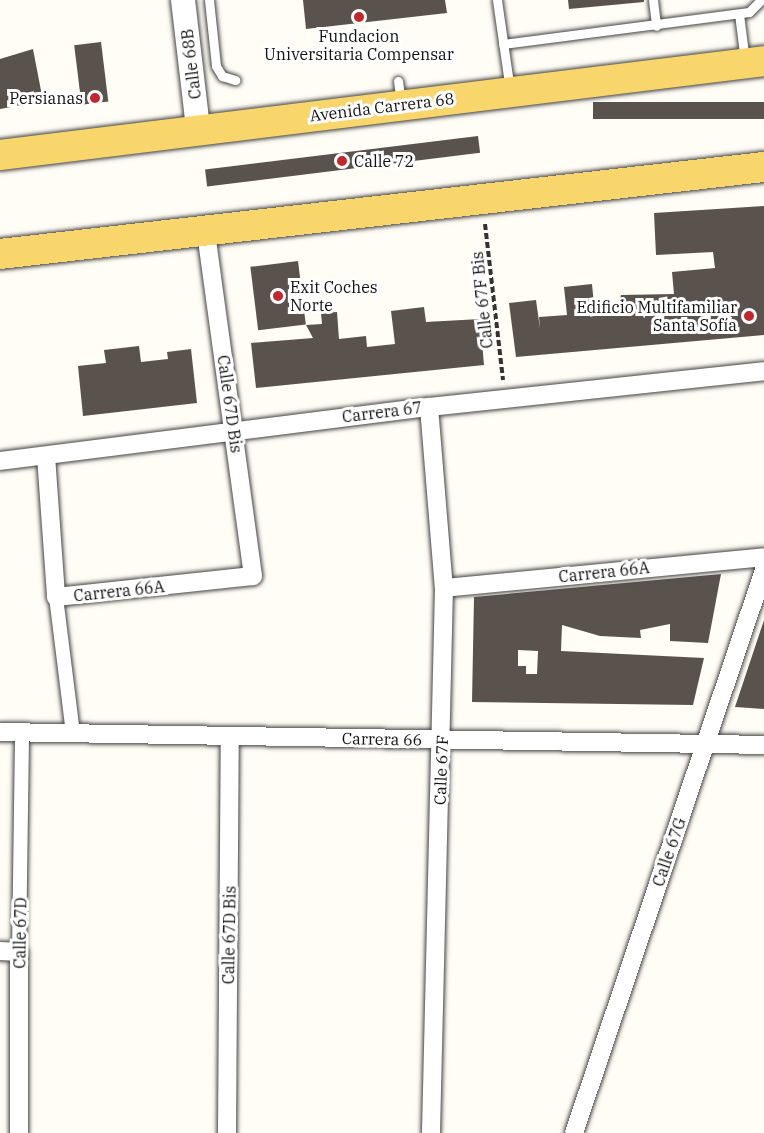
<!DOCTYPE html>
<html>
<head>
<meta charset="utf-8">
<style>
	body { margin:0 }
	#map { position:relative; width:764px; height:1133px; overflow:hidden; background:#fffdf5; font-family:"IBM Plex Serif",serif }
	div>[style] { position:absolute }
	.building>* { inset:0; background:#5a524d; transform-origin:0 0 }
	.path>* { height:4px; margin-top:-2px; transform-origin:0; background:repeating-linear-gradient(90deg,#333 0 6px,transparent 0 9px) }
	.roads { filter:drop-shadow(0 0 2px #444) drop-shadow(0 0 2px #444) }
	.service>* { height:9px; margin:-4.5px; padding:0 4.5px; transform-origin:4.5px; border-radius:4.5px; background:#fff }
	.pedestrian>* { height:14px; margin:-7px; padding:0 7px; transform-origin:7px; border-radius:7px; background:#fff }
	.minor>* { height:18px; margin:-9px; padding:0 9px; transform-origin:9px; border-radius:9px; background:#fff }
	.tertiary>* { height:24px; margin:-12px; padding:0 12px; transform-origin:12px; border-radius:12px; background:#fff }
	.primary>* { height:30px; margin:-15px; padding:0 15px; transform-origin:15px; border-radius:15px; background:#f9d66b }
	.dots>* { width:16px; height:16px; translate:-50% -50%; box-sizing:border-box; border:3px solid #fff; border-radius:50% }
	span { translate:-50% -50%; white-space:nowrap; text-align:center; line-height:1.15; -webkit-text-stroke:6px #fff; paint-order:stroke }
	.poi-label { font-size:16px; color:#111 }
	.right { translate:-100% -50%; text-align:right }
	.left { translate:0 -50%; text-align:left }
	.street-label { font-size:16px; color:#111 }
</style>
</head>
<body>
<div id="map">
	<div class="building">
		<i style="clip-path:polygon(303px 0,445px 0,447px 13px,306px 29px)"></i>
		<i style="clip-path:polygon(568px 0,644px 0,644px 2px,569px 9px)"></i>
		<i style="left:101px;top:42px;width:60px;height:27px;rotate:83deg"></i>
		<i style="clip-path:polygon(33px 49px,43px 101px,0 109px,0 59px)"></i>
		<i style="left:764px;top:102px;width:17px;height:171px;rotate:90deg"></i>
		<i style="left:478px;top:136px;width:17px;height:275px;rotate:83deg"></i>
		<i style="clip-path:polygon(764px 206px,764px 335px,516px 357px,509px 303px,536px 300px,540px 329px,539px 317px,567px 315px,564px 287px,592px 284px,594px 305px,619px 303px,621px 295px,674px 294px,672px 272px,715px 268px,713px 252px,656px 255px,654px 213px)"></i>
		<i style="left:298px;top:261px;width:64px;height:48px;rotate:83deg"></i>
		<i style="clip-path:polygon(424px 307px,426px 322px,480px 319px,484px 365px,256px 388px,251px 343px,313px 338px,306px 325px,322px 324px,321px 313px,337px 312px,339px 339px,366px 336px,367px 347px,395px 344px,391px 311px)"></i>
		<i style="clip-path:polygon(139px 346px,141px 362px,168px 359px,167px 352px,191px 349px,197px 403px,83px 416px,78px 366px,106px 363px,104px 350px)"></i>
		<i style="clip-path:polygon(evenodd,721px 574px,708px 643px,670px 641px,670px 624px,640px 630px,641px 638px,600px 636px,562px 625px,561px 651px,704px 658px,693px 705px,472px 702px,474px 597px,721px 574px,518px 650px,538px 651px,537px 674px,526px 674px,526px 666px,518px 666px,518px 650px)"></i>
		<i style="clip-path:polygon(764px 620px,764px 709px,735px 707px)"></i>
	</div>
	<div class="path">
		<i style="left:485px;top:224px;width:157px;rotate:83.4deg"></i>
	</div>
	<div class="roads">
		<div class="service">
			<i style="left:209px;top:0;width:66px;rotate:83.9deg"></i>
			<i style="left:216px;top:66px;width:12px;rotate:59deg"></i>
			<i style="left:222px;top:76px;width:14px;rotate:17deg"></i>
			<i style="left:497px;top:0;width:91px;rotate:81.8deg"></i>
			<i style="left:653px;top:0;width:26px;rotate:83deg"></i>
			<i style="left:739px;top:14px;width:47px;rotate:82.7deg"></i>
			<i style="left:503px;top:44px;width:248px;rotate:-7.4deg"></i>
			<i style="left:749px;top:12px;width:17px;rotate:-45deg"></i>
			<i style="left:398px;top:81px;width:21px;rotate:82deg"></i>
		</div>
		<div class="pedestrian">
			<i style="left:56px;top:597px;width:138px;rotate:82.9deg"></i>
			<i style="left:19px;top:952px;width:219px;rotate:-89.2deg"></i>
		</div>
		<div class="minor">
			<i style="left:429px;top:407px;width:182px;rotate:85.3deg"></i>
			<i style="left:444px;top:588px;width:545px;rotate:91.37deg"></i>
			<i style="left:46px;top:456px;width:141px;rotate:85.9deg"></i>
			<i style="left:56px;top:597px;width:198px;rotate:-6.1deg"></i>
			<i style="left:253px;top:576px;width:347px;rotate:-97.8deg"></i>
			<i style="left:0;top:461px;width:432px;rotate:-7.2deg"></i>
			<i style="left:429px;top:407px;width:337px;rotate:-6.1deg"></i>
			<i style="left:444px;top:588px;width:321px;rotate:-5.5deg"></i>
			<i style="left:0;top:732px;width:764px;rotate:0.97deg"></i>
			<i style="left:0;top:951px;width:19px;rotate:3deg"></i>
			<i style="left:19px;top:952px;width:181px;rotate:90deg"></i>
			<i style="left:227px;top:1133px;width:397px;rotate:-89.6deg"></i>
			<i style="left:574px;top:1133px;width:594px;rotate:-71.35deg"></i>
		</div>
		<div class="tertiary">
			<i style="left:183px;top:0;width:129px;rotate:83.3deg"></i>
		</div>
		<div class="primary">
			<i style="left:0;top:155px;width:770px;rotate:-7.01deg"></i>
			<i style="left:0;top:254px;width:769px;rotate:-6.5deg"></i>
		</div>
	</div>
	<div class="dots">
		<i style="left:359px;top:17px;background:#c4262e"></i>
		<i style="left:95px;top:98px;background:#c4262e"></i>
		<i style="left:342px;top:161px;background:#c4262e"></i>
		<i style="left:278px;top:296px;background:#c4262e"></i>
		<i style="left:749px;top:316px;background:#c4262e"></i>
	</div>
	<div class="poi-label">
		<span style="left:359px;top:45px">Fundacion<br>Universitaria Compensar</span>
		<span class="right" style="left:83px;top:98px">Persianas</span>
		<span class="left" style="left:354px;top:161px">Calle 72</span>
		<span class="left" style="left:290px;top:296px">Exit Coches<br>Norte</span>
		<span class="right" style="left:737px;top:316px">Edificio Multifamiliar<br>Santa Sofía</span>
	</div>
	<div class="street-label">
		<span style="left:191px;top:64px;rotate:-97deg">Calle 68B</span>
		<span style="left:382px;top:107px;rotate:-7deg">Avenida Carrera 68</span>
		<span style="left:482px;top:300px;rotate:-96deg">Calle 67F Bis</span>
		<span style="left:230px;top:404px;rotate:82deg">Calle 67D Bis</span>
		<span style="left:382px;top:412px;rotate:-7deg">Carrera 67</span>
		<span style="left:604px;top:572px;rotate:-6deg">Carrera 66A</span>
		<span style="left:119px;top:591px;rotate:-6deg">Carrera 66A</span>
		<span style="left:382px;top:739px;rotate:1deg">Carrera 66</span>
		<span style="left:441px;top:770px;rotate:-88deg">Calle 67F</span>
		<span style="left:669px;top:852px;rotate:-71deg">Calle 67G</span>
		<span style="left:20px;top:933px;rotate:-89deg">Calle 67D</span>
		<span style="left:229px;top:935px;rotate:-89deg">Calle 67D Bis</span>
	</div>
</div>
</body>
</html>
